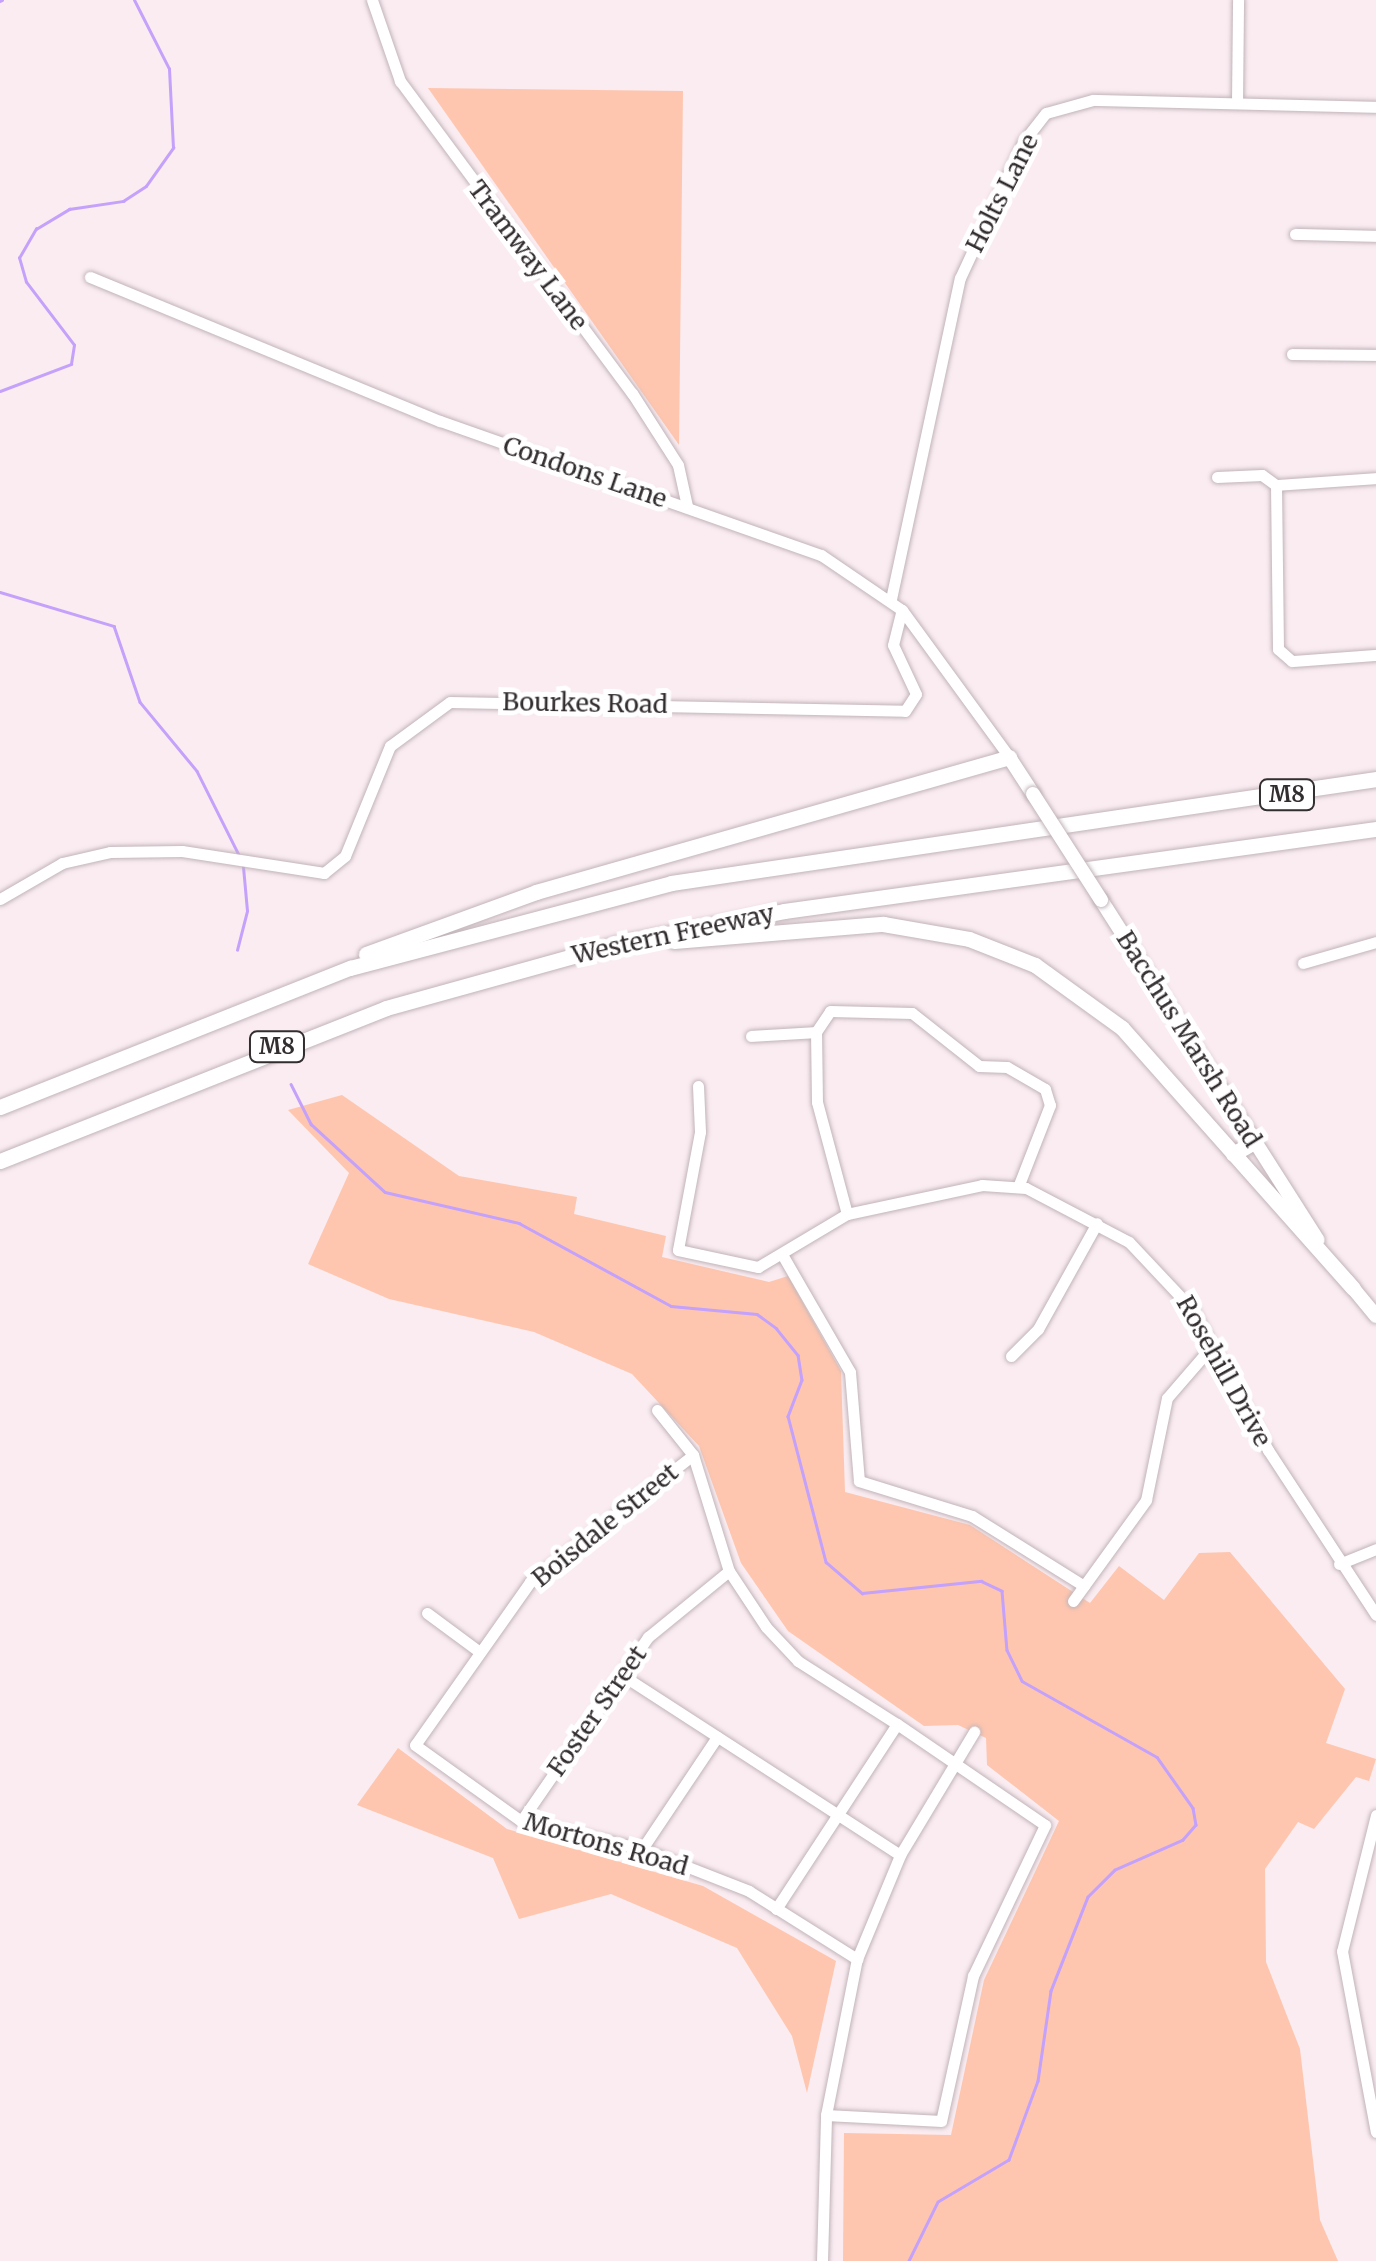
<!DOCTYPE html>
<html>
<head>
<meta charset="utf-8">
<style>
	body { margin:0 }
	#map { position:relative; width:1376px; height:2261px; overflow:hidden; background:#faecf1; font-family:Merriweather,serif }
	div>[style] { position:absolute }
	.green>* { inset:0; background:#fec6af }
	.stream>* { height:2.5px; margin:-1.25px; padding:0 1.25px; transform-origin:1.25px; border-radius:1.25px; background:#c4a1fa }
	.roads { filter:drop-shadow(0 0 2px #c1b4b9) drop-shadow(0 0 2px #c1b4b9) }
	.minor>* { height:11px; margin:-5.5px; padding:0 5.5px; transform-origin:5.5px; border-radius:5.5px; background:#fff }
	.major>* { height:14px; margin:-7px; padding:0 7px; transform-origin:7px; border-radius:7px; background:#fff }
	.highway>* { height:15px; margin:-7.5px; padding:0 7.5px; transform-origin:7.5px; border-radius:7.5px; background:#fff }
	.bridges { filter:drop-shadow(0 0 2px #c1b4b9) drop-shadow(0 0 2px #c1b4b9) }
	.major-bridge>* { height:14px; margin:-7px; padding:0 7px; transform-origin:7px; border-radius:7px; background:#fff }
	span { translate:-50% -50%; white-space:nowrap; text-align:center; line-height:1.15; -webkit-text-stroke:10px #fff; paint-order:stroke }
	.shield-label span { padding:2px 8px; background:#fff; border:2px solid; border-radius:8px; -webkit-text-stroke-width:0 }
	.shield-label { font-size:22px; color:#322d2f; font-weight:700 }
	.street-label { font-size:25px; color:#322d2f }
</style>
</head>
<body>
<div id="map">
	<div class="green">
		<i style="clip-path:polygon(428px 88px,683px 91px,679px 445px,577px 300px)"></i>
		<i style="clip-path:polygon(342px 1095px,459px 1176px,577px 1197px,574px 1214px,666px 1236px,662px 1257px,769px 1282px,788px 1276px,841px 1371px,845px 1492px,970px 1525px,1090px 1603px,1119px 1566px,1164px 1600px,1199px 1553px,1230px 1552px,1345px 1689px,1326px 1743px,1376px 1759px,1369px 1781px,1356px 1777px,1314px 1829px,1298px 1822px,1265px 1869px,1266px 1962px,1300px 2049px,1320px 2220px,1338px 2261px,843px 2261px,844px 2133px,951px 2135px,984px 1980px,1059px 1821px,987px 1765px,986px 1738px,958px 1725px,924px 1726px,788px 1631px,741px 1563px,699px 1446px,632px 1374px,534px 1332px,389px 1299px,308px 1264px,349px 1173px,288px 1110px)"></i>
		<i style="clip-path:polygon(398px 1748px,507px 1829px,703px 1886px,836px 1961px,807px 2093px,792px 2036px,737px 1948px,611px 1894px,519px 1919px,493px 1858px,357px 1805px)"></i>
	</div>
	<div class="stream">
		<i style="left:0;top:1px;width:2px;rotate:-27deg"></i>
		<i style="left:0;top:391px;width:76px;rotate:-20.8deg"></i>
		<i style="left:71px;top:364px;width:19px;rotate:-81deg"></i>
		<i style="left:74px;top:345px;width:79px;rotate:-127.3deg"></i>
		<i style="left:26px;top:282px;width:25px;rotate:-106deg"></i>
		<i style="left:19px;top:258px;width:34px;rotate:-60deg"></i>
		<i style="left:36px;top:229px;width:39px;rotate:-31deg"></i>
		<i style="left:69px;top:209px;width:55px;rotate:-8.4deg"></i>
		<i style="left:123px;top:201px;width:27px;rotate:-33deg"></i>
		<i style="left:146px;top:186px;width:47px;rotate:-54.6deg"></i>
		<i style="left:173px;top:148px;width:79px;rotate:-92.9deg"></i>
		<i style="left:169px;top:69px;width:77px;rotate:-116.9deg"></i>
		<i style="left:0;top:592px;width:119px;rotate:16.6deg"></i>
		<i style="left:114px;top:626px;width:80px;rotate:71.1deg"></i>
		<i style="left:140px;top:702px;width:89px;rotate:50.4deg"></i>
		<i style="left:197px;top:771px;width:94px;rotate:63.4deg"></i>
		<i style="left:237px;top:950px;width:40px;rotate:-75.6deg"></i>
		<i style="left:247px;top:911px;width:44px;rotate:-95.2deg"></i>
		<i style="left:291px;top:1084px;width:45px;rotate:63.4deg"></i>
		<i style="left:311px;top:1124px;width:100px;rotate:42.6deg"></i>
		<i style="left:385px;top:1192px;width:138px;rotate:13deg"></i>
		<i style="left:519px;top:1223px;width:173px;rotate:28.6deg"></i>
		<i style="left:671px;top:1306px;width:86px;rotate:5.3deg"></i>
		<i style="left:757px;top:1314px;width:24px;rotate:36deg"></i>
		<i style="left:776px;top:1328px;width:35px;rotate:51deg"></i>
		<i style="left:798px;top:1355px;width:25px;rotate:81deg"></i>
		<i style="left:802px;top:1380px;width:39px;rotate:111deg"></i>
		<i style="left:788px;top:1416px;width:151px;rotate:75.4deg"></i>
		<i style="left:826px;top:1562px;width:48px;rotate:40.7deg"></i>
		<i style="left:862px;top:1593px;width:120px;rotate:-5.8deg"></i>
		<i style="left:981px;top:1581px;width:23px;rotate:25deg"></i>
		<i style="left:1002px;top:1591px;width:59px;rotate:85.2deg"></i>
		<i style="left:1007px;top:1650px;width:34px;rotate:64deg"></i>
		<i style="left:1022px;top:1681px;width:155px;rotate:29.4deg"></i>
		<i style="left:1157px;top:1757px;width:62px;rotate:54.8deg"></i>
		<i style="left:1193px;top:1808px;width:17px;rotate:80deg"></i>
		<i style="left:1196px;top:1825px;width:20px;rotate:131deg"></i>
		<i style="left:1183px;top:1840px;width:74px;rotate:156.2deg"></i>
		<i style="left:1115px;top:1870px;width:38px;rotate:135deg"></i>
		<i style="left:1088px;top:1897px;width:101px;rotate:111.5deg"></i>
		<i style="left:1051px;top:1991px;width:91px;rotate:98.2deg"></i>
		<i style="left:1038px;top:2081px;width:84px;rotate:110.2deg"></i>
		<i style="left:1009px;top:2160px;width:82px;rotate:149.4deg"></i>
		<i style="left:938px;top:2202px;width:66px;rotate:116.2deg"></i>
	</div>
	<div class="roads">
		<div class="minor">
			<i style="left:372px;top:0;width:86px;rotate:70.9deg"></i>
			<i style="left:400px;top:81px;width:389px;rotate:53.4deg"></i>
			<i style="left:632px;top:393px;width:85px;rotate:57.4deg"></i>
			<i style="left:678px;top:465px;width:42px;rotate:77.6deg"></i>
			<i style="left:1237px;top:102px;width:102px;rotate:-89.4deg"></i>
			<i style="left:1295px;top:234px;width:81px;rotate:1.4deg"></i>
			<i style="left:90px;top:277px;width:378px;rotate:22.4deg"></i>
			<i style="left:440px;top:421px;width:404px;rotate:19.4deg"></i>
			<i style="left:821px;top:555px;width:98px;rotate:34.2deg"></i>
			<i style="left:902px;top:610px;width:182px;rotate:53.9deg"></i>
			<i style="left:1292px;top:354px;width:84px;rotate:0.7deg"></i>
			<i style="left:1217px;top:477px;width:45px;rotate:-2.5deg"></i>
			<i style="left:1262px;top:475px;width:17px;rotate:36deg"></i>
			<i style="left:1276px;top:485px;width:164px;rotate:89.3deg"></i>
			<i style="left:1278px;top:649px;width:18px;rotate:41deg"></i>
			<i style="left:1292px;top:661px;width:84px;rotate:-4.1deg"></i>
			<i style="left:1276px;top:485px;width:100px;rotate:-4deg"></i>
			<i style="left:891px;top:599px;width:328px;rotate:-77.9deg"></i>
			<i style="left:960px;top:278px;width:150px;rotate:-65.1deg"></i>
			<i style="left:1023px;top:142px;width:37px;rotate:-52deg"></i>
			<i style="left:1046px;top:113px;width:49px;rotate:-15.5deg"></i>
			<i style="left:1093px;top:100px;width:283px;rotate:1.4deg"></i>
			<i style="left:0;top:899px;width:72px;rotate:-30.1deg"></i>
			<i style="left:62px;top:863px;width:49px;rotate:-12.9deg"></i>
			<i style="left:110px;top:852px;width:72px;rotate:-0.8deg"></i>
			<i style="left:182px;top:851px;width:144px;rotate:8.8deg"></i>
			<i style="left:324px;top:873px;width:27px;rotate:-39deg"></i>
			<i style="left:345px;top:856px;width:119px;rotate:-67.8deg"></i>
			<i style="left:390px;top:746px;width:74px;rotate:-36.3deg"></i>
			<i style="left:450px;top:702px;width:455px;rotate:1.1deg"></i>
			<i style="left:905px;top:711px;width:20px;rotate:-57deg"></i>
			<i style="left:916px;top:694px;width:54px;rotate:-115.1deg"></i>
			<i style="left:893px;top:645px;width:36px;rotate:-76deg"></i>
			<i style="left:1303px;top:963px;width:76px;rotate:-16deg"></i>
			<i style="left:751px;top:1036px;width:65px;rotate:-3.5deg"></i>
			<i style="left:698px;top:1086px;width:46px;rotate:87.5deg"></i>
			<i style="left:700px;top:1132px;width:120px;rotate:100.6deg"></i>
			<i style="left:678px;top:1250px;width:82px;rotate:12deg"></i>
			<i style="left:758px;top:1267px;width:104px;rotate:-30.8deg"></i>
			<i style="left:847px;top:1214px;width:138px;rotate:-12.1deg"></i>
			<i style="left:982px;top:1185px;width:44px;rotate:3.9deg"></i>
			<i style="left:1026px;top:1188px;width:116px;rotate:27.7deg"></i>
			<i style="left:1129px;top:1242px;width:92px;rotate:46.8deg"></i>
			<i style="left:1192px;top:1309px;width:160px;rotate:61.7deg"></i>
			<i style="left:1268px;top:1450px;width:197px;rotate:56.8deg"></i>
			<i style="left:847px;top:1214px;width:116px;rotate:-105deg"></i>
			<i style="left:817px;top:1102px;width:70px;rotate:-90.8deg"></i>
			<i style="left:816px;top:1032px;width:25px;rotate:-56deg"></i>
			<i style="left:830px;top:1011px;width:82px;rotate:1.4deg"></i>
			<i style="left:912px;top:1013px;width:85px;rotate:38.3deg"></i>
			<i style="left:979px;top:1066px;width:28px;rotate:2deg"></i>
			<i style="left:1007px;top:1067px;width:44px;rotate:30.1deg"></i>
			<i style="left:1045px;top:1089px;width:17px;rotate:73deg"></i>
			<i style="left:1050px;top:1105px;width:88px;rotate:111.3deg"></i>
			<i style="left:783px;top:1256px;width:134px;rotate:60deg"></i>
			<i style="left:850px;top:1372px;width:109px;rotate:85.3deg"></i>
			<i style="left:859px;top:1481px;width:118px;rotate:17.2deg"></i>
			<i style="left:972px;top:1516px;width:132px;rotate:32deg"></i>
			<i style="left:1011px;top:1356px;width:38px;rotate:-45deg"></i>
			<i style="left:1038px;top:1329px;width:121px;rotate:-60.9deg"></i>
			<i style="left:657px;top:1410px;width:58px;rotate:51.3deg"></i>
			<i style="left:693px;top:1455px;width:121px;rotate:72.8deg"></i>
			<i style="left:729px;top:1571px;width:67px;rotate:56.5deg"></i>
			<i style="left:766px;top:1627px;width:47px;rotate:46.7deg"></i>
			<i style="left:798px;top:1661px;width:117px;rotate:32.5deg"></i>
			<i style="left:693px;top:1455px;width:207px;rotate:142.1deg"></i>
			<i style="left:530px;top:1582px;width:199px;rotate:125.2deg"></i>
			<i style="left:415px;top:1745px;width:130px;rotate:35.6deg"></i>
			<i style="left:521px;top:1821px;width:124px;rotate:13deg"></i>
			<i style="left:642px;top:1849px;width:115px;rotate:21.4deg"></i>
			<i style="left:749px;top:1891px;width:128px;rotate:32.2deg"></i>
			<i style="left:1339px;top:1564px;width:40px;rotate:-22deg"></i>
			<i style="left:1073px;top:1601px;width:125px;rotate:-54.1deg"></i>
			<i style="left:1146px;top:1500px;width:104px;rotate:-78.4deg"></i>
			<i style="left:1167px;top:1398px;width:67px;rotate:-49.2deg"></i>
			<i style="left:427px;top:1613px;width:62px;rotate:36.5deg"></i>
			<i style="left:622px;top:1675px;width:331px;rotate:32.9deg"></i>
			<i style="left:1376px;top:1815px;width:140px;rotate:104deg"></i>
			<i style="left:1342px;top:1951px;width:184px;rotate:79.4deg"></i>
			<i style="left:521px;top:1821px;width:224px;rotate:-55.4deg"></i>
			<i style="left:648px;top:1637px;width:104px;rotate:-39.2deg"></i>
			<i style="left:642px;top:1849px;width:135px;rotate:-56.2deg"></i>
			<i style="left:776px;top:1909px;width:221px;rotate:-56.8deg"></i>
			<i style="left:897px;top:1724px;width:179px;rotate:34.3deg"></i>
			<i style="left:1045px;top:1825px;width:167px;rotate:115.5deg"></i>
			<i style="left:973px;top:1976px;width:148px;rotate:102.4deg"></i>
			<i style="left:941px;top:2121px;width:115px;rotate:-177deg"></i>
			<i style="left:822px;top:2261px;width:146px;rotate:-88.4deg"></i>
			<i style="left:826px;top:2115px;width:159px;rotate:-78.8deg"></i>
			<i style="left:857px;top:1959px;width:113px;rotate:-67.5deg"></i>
			<i style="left:900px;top:1855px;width:144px;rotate:-59deg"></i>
		</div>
		<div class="major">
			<i style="left:1009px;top:757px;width:44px;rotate:57deg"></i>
			<i style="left:1101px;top:900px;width:403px;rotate:57.5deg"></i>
			<i style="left:1348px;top:1282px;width:44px;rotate:50.5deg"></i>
		</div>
		<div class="highway">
			<i style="left:674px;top:941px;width:210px;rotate:-4.7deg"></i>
			<i style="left:883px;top:924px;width:87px;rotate:9.9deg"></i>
			<i style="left:969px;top:939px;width:71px;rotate:21.5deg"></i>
			<i style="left:1035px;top:965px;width:107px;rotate:35.9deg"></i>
			<i style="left:1122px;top:1028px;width:348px;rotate:48.4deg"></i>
			<i style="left:366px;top:954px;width:181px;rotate:-20deg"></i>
			<i style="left:536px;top:892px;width:492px;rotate:-15.9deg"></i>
			<i style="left:0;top:1107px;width:377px;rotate:-21.7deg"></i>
			<i style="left:350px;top:968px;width:332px;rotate:-14.8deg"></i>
			<i style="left:671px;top:883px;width:713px;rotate:-8.39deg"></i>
			<i style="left:1233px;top:1154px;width:24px;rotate:-30deg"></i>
			<i style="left:0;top:1161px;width:415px;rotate:-21.6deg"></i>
			<i style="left:386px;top:1008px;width:243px;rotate:-15.5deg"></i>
			<i style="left:620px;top:943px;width:167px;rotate:-11deg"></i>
			<i style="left:784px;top:911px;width:598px;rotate:-7.89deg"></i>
		</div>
	</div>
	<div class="bridges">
		<div class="major-bridge">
			<i style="left:1033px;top:794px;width:126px;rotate:57.3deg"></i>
		</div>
	</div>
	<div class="shield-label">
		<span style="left:1287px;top:795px">M8</span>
		<span style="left:277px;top:1047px">M8</span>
	</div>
	<div class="street-label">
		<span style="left:1002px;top:193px;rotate:-63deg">Holts Lane</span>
		<span style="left:528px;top:255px;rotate:53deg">Tramway Lane</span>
		<span style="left:585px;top:472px;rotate:19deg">Condons Lane</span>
		<span style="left:585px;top:703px;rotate:1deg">Bourkes Road</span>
		<span style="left:673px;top:934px;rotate:-12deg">Western Freeway</span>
		<span style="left:1189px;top:1039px;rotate:58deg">Bacchus Marsh Road</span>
		<span style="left:1224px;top:1371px;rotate:61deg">Rosehill Drive</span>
		<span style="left:605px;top:1525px;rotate:-39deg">Boisdale Street</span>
		<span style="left:597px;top:1711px;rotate:-55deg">Foster Street</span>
		<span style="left:606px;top:1844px;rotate:16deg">Mortons Road</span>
	</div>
</div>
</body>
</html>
